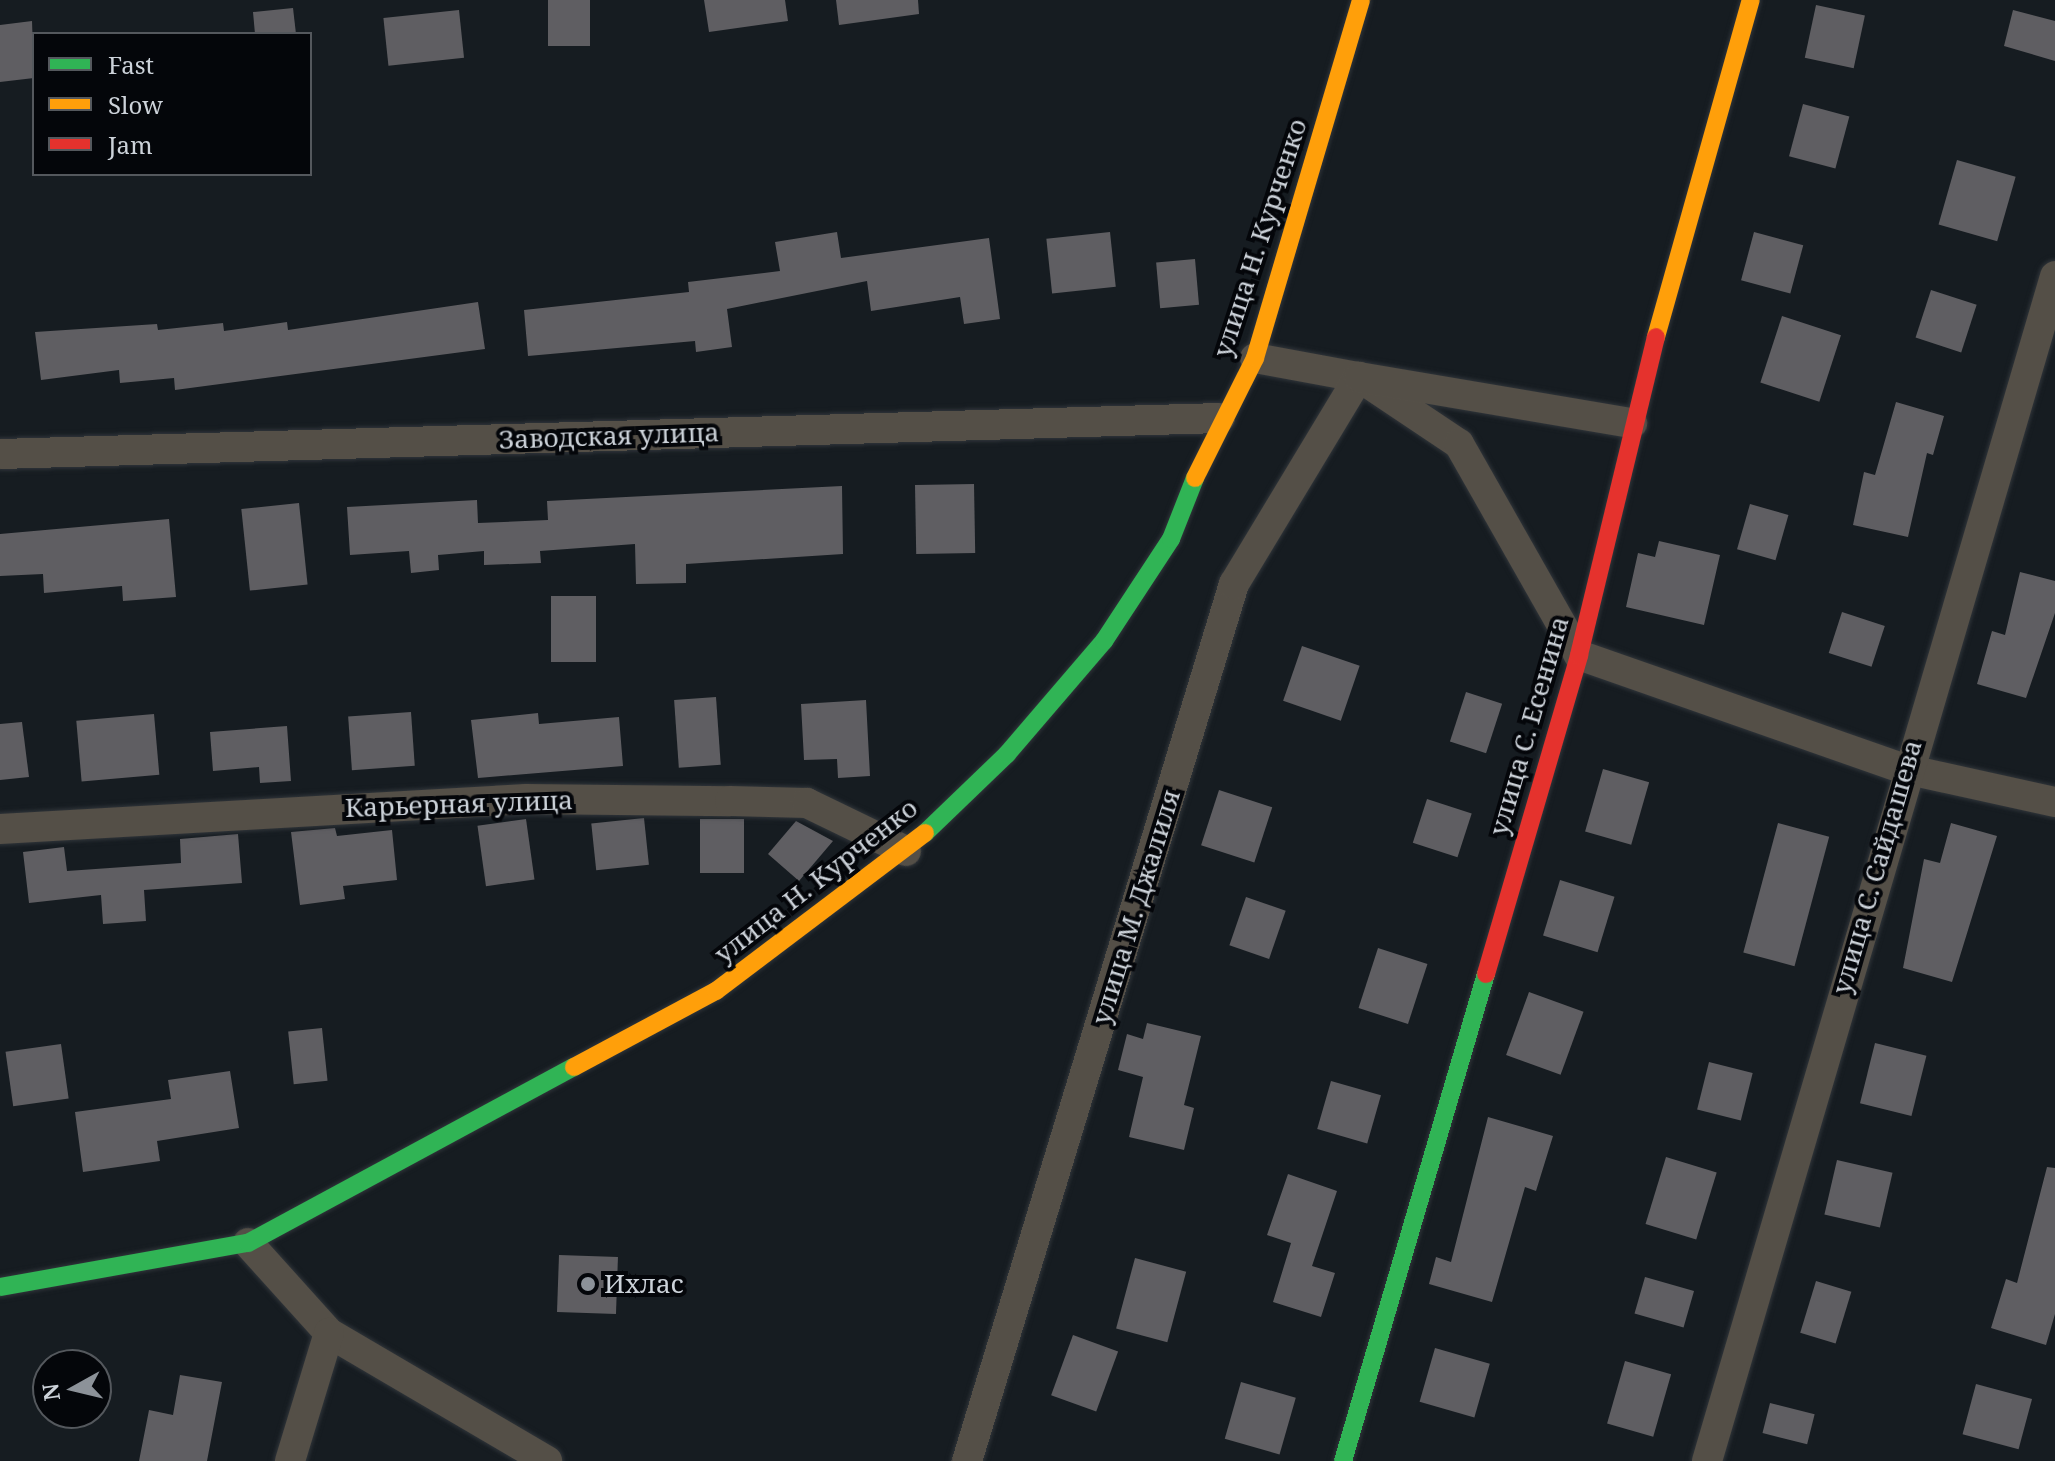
<!DOCTYPE html>
<html>
<head>
<meta charset="utf-8">
<style>
	body { margin:0 }
	#map { position:relative; width:2055px; height:1461px; overflow:hidden; background:#161c21; font-family:"Noto Serif",serif }
	div>[style] { position:absolute }
	.building>* { inset:0; background:#5f5e62; transform-origin:0 0 }
	.roads { filter:drop-shadow(0 0 2px #30353a) drop-shadow(0 0 2px #30353a) }
	.street>* { height:30px; margin:-15px; padding:0 15px; transform-origin:15px; border-radius:15px; background:#544f47 }
	.fast>* { height:18px; margin:-9px; padding:0 9px; transform-origin:9px; border-radius:9px; background:#30b455 }
	.slow>* { height:18px; margin:-9px; padding:0 9px; transform-origin:9px; border-radius:9px; background:#ff9f0a }
	.jam>* { height:18px; margin:-9px; padding:0 9px; transform-origin:9px; border-radius:9px; background:#e5322d }
	.dots>* { width:22px; height:22px; translate:-50% -50%; box-sizing:border-box; border:4px solid #04060a; border-radius:50% }
	span { translate:-50% -50%; white-space:nowrap; text-align:center; line-height:1.15; -webkit-text-stroke:8px #04060a; paint-order:stroke }
	.street-label { font-size:26px; color:#ccd2d9 }
	.poi-label { font-size:26px; color:#ccd2d9 }
	.left { translate:0 -50%; text-align:left }
	.legend { position:absolute; left:32px; top:32px; width:280px; height:144px; box-sizing:border-box; background:#04060a; border:2px solid #54585d; margin:0; padding:10px 14px; list-style:none; font-size:24px; color:#ccd2d9 }
	.legend li { display:flex; align-items:center; gap:16px; height:40px }
	.legend b { width:40px; border:2px solid #54585d }
	.north { position:absolute; left:32px; top:1349px; width:80px; height:80px; box-sizing:border-box; background:#04060a; border:2px solid #54585d; border-radius:50%; rotate:262deg; font-size:22px; font-weight:700; line-height:32px; text-align:center; color:#ccd2d9 }
	.north::after { content:''; display:block; margin:auto; width:28px; height:36px; background:#8c9299; clip-path:polygon(50% 0,100% 100%,50% 72%,0 100%) }
</style>
</head>
<body>
<div id="map">
	<div class="building">
		<i style="left:548px;top:0;width:42px;height:46px"></i>
		<i style="clip-path:polygon(704px 0,785px 0,788px 21px,709px 32px)"></i>
		<i style="clip-path:polygon(836px 0,918px 0,919px 14px,839px 25px)"></i>
		<i style="left:1816px;top:5px;width:50px;height:54px;rotate:12deg"></i>
		<i style="clip-path:polygon(293px 8px,296px 34px,255px 34px,253px 12px)"></i>
		<i style="left:459px;top:10px;width:48px;height:76px;rotate:84deg"></i>
		<i style="clip-path:polygon(2013px 10px,2055px 21px,2055px 61px,2004px 46px)"></i>
		<i style="clip-path:polygon(32px 21px,34px 78px,0 82px,0 25px)"></i>
		<i style="left:1803px;top:104px;width:48px;height:54px;rotate:15deg"></i>
		<i style="left:1957px;top:160px;width:61px;height:67px;rotate:16deg"></i>
		<i style="clip-path:polygon(837px 232px,841px 258px,989px 238px,1000px 319px,964px 324px,960px 297px,871px 311px,867px 281px,727px 309px,732px 347px,696px 352px,695px 341px,528px 356px,524px 310px,689px 292px,688px 282px,780px 271px,775px 242px)"></i>
		<i style="left:1110px;top:232px;width:55px;height:64px;rotate:84deg"></i>
		<i style="left:1754px;top:232px;width:51px;height:50px;rotate:15deg"></i>
		<i style="left:1195px;top:259px;width:46px;height:39px;rotate:85deg"></i>
		<i style="left:1931px;top:290px;width:48px;height:50px;rotate:18deg"></i>
		<i style="clip-path:polygon(478px 302px,485px 349px,175px 390px,174px 378px,120px 383px,119px 370px,41px 380px,35px 332px,157px 324px,158px 330px,223px 323px,224px 331px,287px 322px,288px 330px)"></i>
		<i style="left:1782px;top:316px;width:62px;height:70px;rotate:18deg"></i>
		<i style="clip-path:polygon(1896px 402px,1944px 416px,1933px 455px,1927px 453px,1908px 537px,1853px 525px,1864px 472px,1875px 475px)"></i>
		<i style="left:974px;top:484px;width:69px;height:59px;rotate:89deg"></i>
		<i style="clip-path:polygon(842px 486px,843px 554px,686px 564px,686px 583px,636px 584px,635px 544px,540px 551px,541px 563px,484px 565px,484px 551px,438px 555px,439px 570px,411px 573px,409px 551px,350px 555px,347px 507px,477px 500px,478px 523px,548px 520px,547px 501px)"></i>
		<i style="left:299px;top:503px;width:82px;height:58px;rotate:84deg"></i>
		<i style="left:1750px;top:504px;width:40px;height:47px;rotate:16deg"></i>
		<i style="clip-path:polygon(169px 519px,176px 597px,123px 601px,122px 586px,44px 593px,43px 574px,0 576px,0 534px)"></i>
		<i style="clip-path:polygon(1659px 541px,1720px 555px,1704px 625px,1626px 607px,1638px 553px,1655px 557px)"></i>
		<i style="clip-path:polygon(2020px 572px,2055px 581px,2055px 613px,2026px 698px,1977px 684px,1992px 631px,2005px 635px)"></i>
		<i style="left:551px;top:596px;width:45px;height:66px"></i>
		<i style="left:1842px;top:612px;width:45px;height:43px;rotate:18deg"></i>
		<i style="left:1302px;top:646px;width:61px;height:58px;rotate:19deg"></i>
		<i style="left:1466px;top:692px;width:38px;height:52px;rotate:18deg"></i>
		<i style="left:716px;top:697px;width:68px;height:42px;rotate:86deg"></i>
		<i style="clip-path:polygon(866px 700px,870px 776px,838px 778px,837px 759px,804px 760px,801px 704px)"></i>
		<i style="left:411px;top:712px;width:54px;height:63px;rotate:86deg"></i>
		<i style="clip-path:polygon(538px 713px,539px 724px,619px 717px,623px 766px,478px 778px,471px 720px)"></i>
		<i style="left:154px;top:714px;width:61px;height:78px;rotate:85deg"></i>
		<i style="clip-path:polygon(22px 722px,29px 777px,0 780px,0 724px)"></i>
		<i style="clip-path:polygon(287px 726px,291px 781px,260px 783px,259px 767px,213px 771px,210px 732px)"></i>
		<i style="left:1603px;top:769px;width:48px;height:65px;rotate:16deg"></i>
		<i style="left:1219px;top:790px;width:56px;height:58px;rotate:18deg"></i>
		<i style="left:1427px;top:799px;width:47px;height:46px;rotate:18deg"></i>
		<i style="left:644px;top:818px;width:47px;height:53px;rotate:84deg"></i>
		<i style="left:526px;top:819px;width:61px;height:49px;rotate:82deg"></i>
		<i style="left:700px;top:819px;width:44px;height:54px"></i>
		<i style="clip-path:polygon(796px 821px,833px 841px,799px 881px,768px 854px)"></i>
		<i style="left:1778px;top:823px;width:53px;height:134px;rotate:15deg"></i>
		<i style="clip-path:polygon(1951px 823px,1997px 836px,1952px 982px,1903px 968px,1924px 859px,1940px 863px)"></i>
		<i style="clip-path:polygon(335px 828px,337px 836px,392px 830px,397px 880px,343px 886px,345px 899px,300px 905px,291px 832px)"></i>
		<i style="clip-path:polygon(238px 834px,242px 883px,144px 890px,146px 921px,103px 924px,101px 895px,29px 903px,23px 852px,64px 847px,67px 871px,181px 863px,180px 839px)"></i>
		<i style="left:1560px;top:880px;width:57px;height:58px;rotate:17deg"></i>
		<i style="left:1246px;top:897px;width:42px;height:51px;rotate:19deg"></i>
		<i style="left:1378px;top:948px;width:52px;height:63px;rotate:18deg"></i>
		<i style="left:1529px;top:992px;width:58px;height:67px;rotate:20deg"></i>
		<i style="clip-path:polygon(1147px 1023px,1201px 1036px,1184px 1105px,1194px 1108px,1184px 1150px,1129px 1137px,1143px 1077px,1118px 1070px,1127px 1034px,1143px 1039px)"></i>
		<i style="left:322px;top:1028px;width:53px;height:34px;rotate:84deg"></i>
		<i style="left:1875px;top:1043px;width:53px;height:62px;rotate:14deg"></i>
		<i style="left:61px;top:1044px;width:55px;height:56px;rotate:82deg"></i>
		<i style="left:1709px;top:1062px;width:45px;height:49px;rotate:14deg"></i>
		<i style="clip-path:polygon(230px 1071px,239px 1128px,157px 1141px,160px 1161px,83px 1172px,75px 1112px,171px 1099px,168px 1080px)"></i>
		<i style="left:1331px;top:1081px;width:52px;height:50px;rotate:16deg"></i>
		<i style="clip-path:polygon(1488px 1117px,1553px 1136px,1536px 1191px,1525px 1187px,1492px 1302px,1429px 1284px,1436px 1257px,1451px 1262px)"></i>
		<i style="left:1666px;top:1157px;width:53px;height:70px;rotate:17deg"></i>
		<i style="left:1837px;top:1160px;width:57px;height:56px;rotate:13deg"></i>
		<i style="clip-path:polygon(2047px 1167px,2055px 1168px,2055px 1314px,2046px 1345px,1991px 1328px,2006px 1279px,2017px 1283px)"></i>
		<i style="clip-path:polygon(1288px 1174px,1337px 1191px,1312px 1266px,1335px 1273px,1321px 1317px,1273px 1302px,1291px 1243px,1267px 1235px)"></i>
		<i style="left:559px;top:1255px;width:59px;height:57px;rotate:2deg"></i>
		<i style="left:1135px;top:1258px;width:53px;height:73px;rotate:15deg"></i>
		<i style="left:1645px;top:1277px;width:51px;height:38px;rotate:16deg"></i>
		<i style="left:1816px;top:1281px;width:37px;height:54px;rotate:17deg"></i>
		<i style="left:1073px;top:1335px;width:48px;height:64px;rotate:20deg"></i>
		<i style="left:1435px;top:1348px;width:57px;height:56px;rotate:16deg"></i>
		<i style="left:1625px;top:1361px;width:48px;height:65px;rotate:16deg"></i>
		<i style="clip-path:polygon(180px 1375px,222px 1382px,207px 1461px,139px 1461px,149px 1410px,173px 1415px)"></i>
		<i style="left:1241px;top:1382px;width:57px;height:59px;rotate:16deg"></i>
		<i style="left:1976px;top:1384px;width:58px;height:52px;rotate:15deg"></i>
		<i style="left:1770px;top:1403px;width:46px;height:31px;rotate:14deg"></i>
	</div>
	<div class="roads">
		<div class="street">
			<i style="left:1255px;top:358px;width:106px;rotate:10.4deg"></i>
			<i style="left:1359px;top:377px;width:120px;rotate:33.8deg"></i>
			<i style="left:1459px;top:444px;width:243px;rotate:60.4deg"></i>
			<i style="left:1579px;top:655px;width:345px;rotate:19.3deg"></i>
			<i style="left:1905px;top:769px;width:154px;rotate:12.4deg"></i>
			<i style="left:0;top:454px;width:1220px;rotate:-1.69deg"></i>
			<i style="left:0;top:829px;width:527px;rotate:-3.26deg"></i>
			<i style="left:526px;top:799px;width:204px;rotate:0.6deg"></i>
			<i style="left:730px;top:801px;width:77px;rotate:1.5deg"></i>
			<i style="left:807px;top:803px;width:110px;rotate:25.9deg"></i>
			<i style="left:248px;top:1243px;width:121px;rotate:48deg"></i>
			<i style="left:329px;top:1333px;width:253px;rotate:30.4deg"></i>
			<i style="left:290px;top:1461px;width:134px;rotate:-73.1deg"></i>
			<i style="left:967px;top:1461px;width:917px;rotate:-73.07deg"></i>
			<i style="left:1234px;top:584px;width:242px;rotate:-58.9deg"></i>
			<i style="left:1359px;top:377px;width:277px;rotate:9.6deg"></i>
			<i style="left:1707px;top:1461px;width:1235px;rotate:-73.63deg"></i>
		</div>
		<div class="fast">
			<i style="left:925px;top:833px;width:114px;rotate:-43.9deg"></i>
			<i style="left:1007px;top:754px;width:149px;rotate:-49.4deg"></i>
			<i style="left:1104px;top:641px;width:122px;rotate:-56.7deg"></i>
			<i style="left:1171px;top:539px;width:66px;rotate:-68.5deg"></i>
			<i style="left:0;top:1287px;width:252px;rotate:-10.1deg"></i>
			<i style="left:248px;top:1243px;width:370px;rotate:-28.4deg"></i>
			<i style="left:1343px;top:1461px;width:508px;rotate:-73.64deg"></i>
		</div>
		<div class="slow">
			<i style="left:1656px;top:337px;width:350px;rotate:-74.3deg"></i>
			<i style="left:1195px;top:478px;width:134px;rotate:-63.4deg"></i>
			<i style="left:1255px;top:358px;width:373px;rotate:-73.5deg"></i>
			<i style="left:574px;top:1067px;width:161px;rotate:-28.2deg"></i>
			<i style="left:716px;top:991px;width:262px;rotate:-37.1deg"></i>
		</div>
		<div class="jam">
			<i style="left:1486px;top:974px;width:332px;rotate:-73.7deg"></i>
			<i style="left:1579px;top:655px;width:327px;rotate:-76.4deg"></i>
		</div>
	</div>
	<div class="dots">
		<i style="left:588px;top:1284px;background:#8c9299"></i>
	</div>
	<div class="street-label">
		<span style="left:1260px;top:238px;rotate:-72deg">улица Н. Курченко</span>
		<span style="left:609px;top:436px;rotate:-2deg">Заводская улица</span>
		<span style="left:1529px;top:726px;rotate:-74deg">улица С. Есенина</span>
		<span style="left:459px;top:804px;rotate:-2deg">Карьерная улица</span>
		<span style="left:1877px;top:867px;rotate:-74deg">улица С. Сайдашева</span>
		<span style="left:816px;top:881px;rotate:-38deg">улица Н. Курченко</span>
		<span style="left:1136px;top:907px;rotate:-73deg">улица М. Джалиля</span>
	</div>
	<div class="poi-label">
		<span class="left" style="left:604px;top:1284px">Ихлас</span>
	</div>
	<ul class="legend">
	<li><b style="height:10px;background:#30b455"></b>Fast</li>
	<li><b style="height:10px;background:#ff9f0a"></b>Slow</li>
	<li><b style="height:10px;background:#e5322d"></b>Jam</li>
	</ul>
	<div class="north">N</div>
</div>
</body>
</html>
